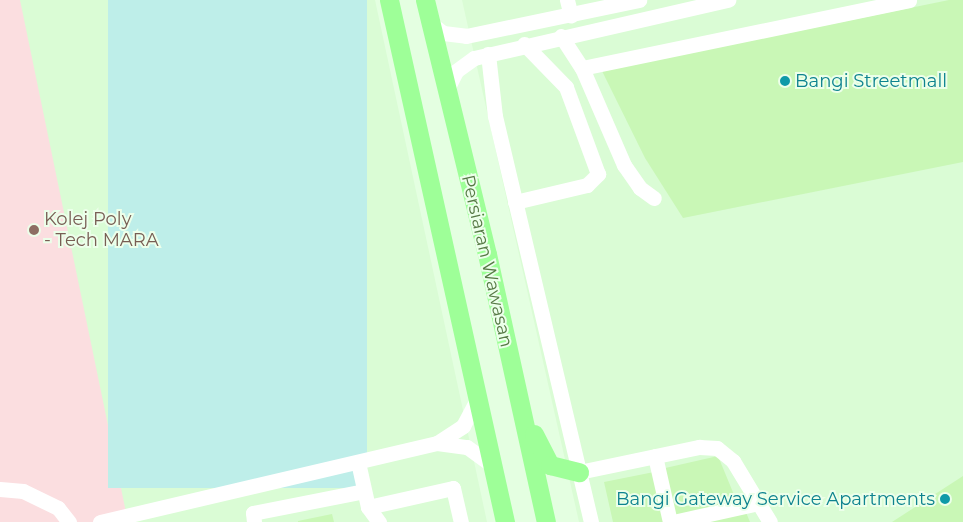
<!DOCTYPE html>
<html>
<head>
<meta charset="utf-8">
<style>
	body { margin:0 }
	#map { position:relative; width:963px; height:522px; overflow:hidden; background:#e4ffe1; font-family:Montserrat,sans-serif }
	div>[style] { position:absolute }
	.residential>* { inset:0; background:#dafcd5 }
	.education>* { inset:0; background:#fbdee0 }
	.green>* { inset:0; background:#beeee9; transform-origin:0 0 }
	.building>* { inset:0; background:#c9f7b6 }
	.minor>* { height:15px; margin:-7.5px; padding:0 7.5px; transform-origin:7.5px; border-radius:7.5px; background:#fff }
	.major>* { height:19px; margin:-9.5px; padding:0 9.5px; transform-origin:9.5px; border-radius:9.5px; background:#9eff98 }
	.dots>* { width:14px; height:14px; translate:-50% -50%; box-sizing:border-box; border:2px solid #ecffea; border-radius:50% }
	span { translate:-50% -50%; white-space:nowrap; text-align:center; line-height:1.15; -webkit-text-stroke:4px #ecffea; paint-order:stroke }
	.culture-label { font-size:18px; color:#0d838f }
	.left { translate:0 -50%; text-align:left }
	.right { translate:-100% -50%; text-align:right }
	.education-label { font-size:18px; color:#785e54 }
	.street-label { font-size:18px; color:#567945 }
</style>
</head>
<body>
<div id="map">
	<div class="residential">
		<i style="clip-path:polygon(0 0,375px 0,487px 522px,0 522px)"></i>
		<i style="clip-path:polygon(462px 0,963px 0,963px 522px,579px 522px)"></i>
	</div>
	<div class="education">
		<i style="clip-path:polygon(0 0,20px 0,128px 522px,0 522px)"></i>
	</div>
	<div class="green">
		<i style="left:108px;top:0;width:259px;height:488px"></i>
	</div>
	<div class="building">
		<i style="clip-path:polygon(949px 0,963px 0,963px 162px,683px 218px,645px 158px,602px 71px)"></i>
		<i style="clip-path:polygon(718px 456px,737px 502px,673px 516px,661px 469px)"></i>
		<i style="clip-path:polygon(654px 472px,665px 522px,613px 522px,604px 482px)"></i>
		<i style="clip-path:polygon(963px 476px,963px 522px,892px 522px)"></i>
		<i style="clip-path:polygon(745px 510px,750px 522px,698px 522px)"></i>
		<i style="clip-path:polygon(332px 514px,334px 522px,298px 522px,298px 521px)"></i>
	</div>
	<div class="minor">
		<i style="left:567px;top:0;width:16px;rotate:76deg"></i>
		<i style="left:429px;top:22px;width:18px;rotate:38deg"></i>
		<i style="left:443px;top:33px;width:23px;rotate:7deg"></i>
		<i style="left:466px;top:36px;width:177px;rotate:-11.8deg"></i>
		<i style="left:561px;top:36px;width:38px;rotate:57deg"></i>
		<i style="left:582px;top:68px;width:106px;rotate:66.6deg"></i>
		<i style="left:624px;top:165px;width:28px;rotate:55deg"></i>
		<i style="left:640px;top:188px;width:17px;rotate:36deg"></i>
		<i style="left:488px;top:54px;width:62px;rotate:83.6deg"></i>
		<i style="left:495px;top:116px;width:417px;rotate:76.7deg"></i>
		<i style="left:582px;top:68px;width:334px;rotate:-11.7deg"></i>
		<i style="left:446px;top:91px;width:22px;rotate:-63deg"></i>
		<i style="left:456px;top:71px;width:22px;rotate:-36deg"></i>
		<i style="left:474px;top:58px;width:261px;rotate:-12.9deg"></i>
		<i style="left:515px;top:202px;width:74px;rotate:-13.3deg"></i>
		<i style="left:587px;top:185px;width:16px;rotate:-45deg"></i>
		<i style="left:598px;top:174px;width:93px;rotate:-110.2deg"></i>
		<i style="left:566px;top:87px;width:60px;rotate:-134.3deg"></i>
		<i style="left:437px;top:443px;width:30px;rotate:8deg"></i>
		<i style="left:467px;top:447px;width:31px;rotate:36deg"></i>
		<i style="left:655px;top:456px;width:68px;rotate:77.2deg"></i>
		<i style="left:358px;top:462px;width:46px;rotate:77.5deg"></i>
		<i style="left:368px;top:507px;width:19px;rotate:54deg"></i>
		<i style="left:579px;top:472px;width:123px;rotate:-11.8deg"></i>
		<i style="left:699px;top:447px;width:18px;rotate:3deg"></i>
		<i style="left:717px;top:448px;width:21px;rotate:39deg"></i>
		<i style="left:733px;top:461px;width:71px;rotate:58.8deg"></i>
		<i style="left:0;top:489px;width:23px;rotate:5deg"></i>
		<i style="left:23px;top:491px;width:39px;rotate:26deg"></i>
		<i style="left:58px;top:508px;width:18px;rotate:52deg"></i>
		<i style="left:368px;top:507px;width:87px;rotate:-12.6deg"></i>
		<i style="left:453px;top:488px;width:35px;rotate:77deg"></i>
		<i style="left:100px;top:522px;width:346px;rotate:-13.2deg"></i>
		<i style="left:437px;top:443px;width:31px;rotate:-33deg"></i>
		<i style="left:463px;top:426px;width:30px;rotate:-62deg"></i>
		<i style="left:254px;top:522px;width:9px;rotate:-96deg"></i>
		<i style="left:253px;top:513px;width:113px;rotate:-11.2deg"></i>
		<i style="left:673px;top:522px;width:88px;rotate:-12.5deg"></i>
	</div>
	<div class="major">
		<i style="left:389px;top:0;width:535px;rotate:77.47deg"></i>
		<i style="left:425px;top:0;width:261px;rotate:76.3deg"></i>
		<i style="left:487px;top:254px;width:274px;rotate:77.6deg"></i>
		<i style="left:534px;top:434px;width:35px;rotate:63deg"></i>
		<i style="left:550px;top:465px;width:30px;rotate:14deg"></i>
	</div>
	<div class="dots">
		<i style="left:785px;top:81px;background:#0f9aa8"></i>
		<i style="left:34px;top:230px;background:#8d6e63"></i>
		<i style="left:945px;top:499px;background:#0f9aa8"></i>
	</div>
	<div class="culture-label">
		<span class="left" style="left:795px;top:81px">Bangi Streetmall</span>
		<span class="right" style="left:935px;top:499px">Bangi Gateway Service Apartments</span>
	</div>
	<div class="education-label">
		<span class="left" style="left:44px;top:230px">Kolej Poly<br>- Tech MARA</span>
	</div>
	<div class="street-label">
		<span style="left:487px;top:261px;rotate:77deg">Persiaran Wawasan</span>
	</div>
</div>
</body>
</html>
